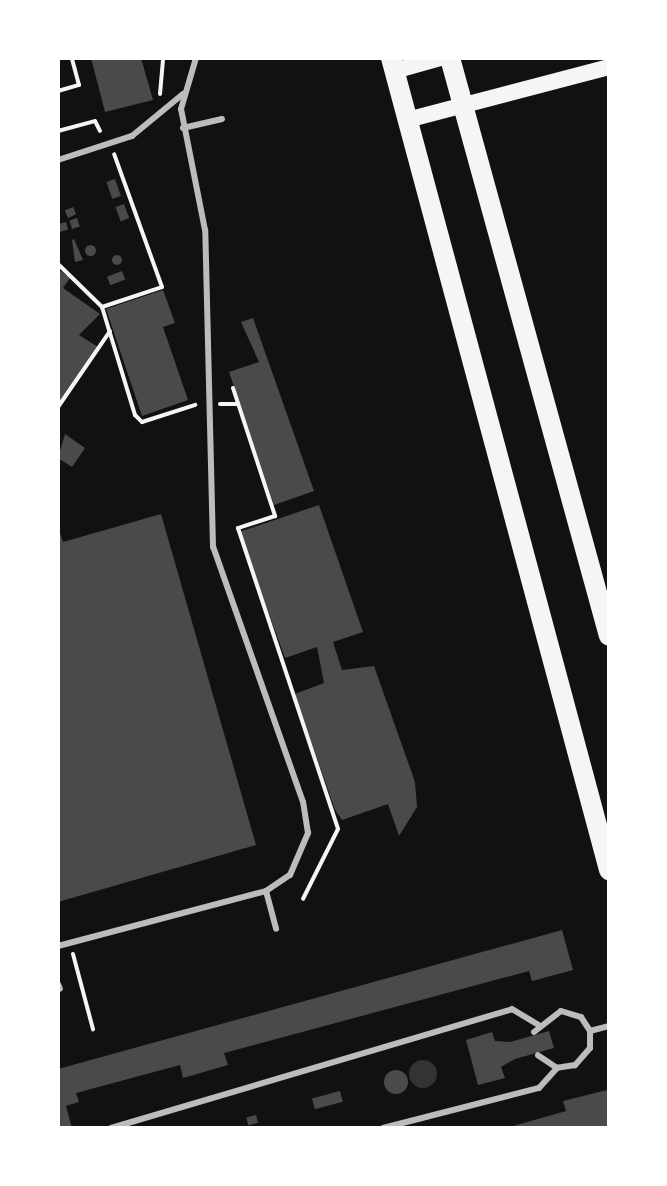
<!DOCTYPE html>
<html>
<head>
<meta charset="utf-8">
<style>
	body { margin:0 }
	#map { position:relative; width:667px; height:1186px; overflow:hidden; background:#111; font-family:"Asap Condensed",sans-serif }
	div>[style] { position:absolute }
	.water>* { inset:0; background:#333 }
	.round { border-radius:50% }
	.building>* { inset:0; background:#4a4a4a; transform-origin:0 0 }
	.path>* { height:4px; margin:-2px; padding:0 2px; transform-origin:2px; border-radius:2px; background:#f5f5f5 }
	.service>* { height:6px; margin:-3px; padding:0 3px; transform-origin:3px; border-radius:3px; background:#bcbcbc }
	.secondary>* { height:16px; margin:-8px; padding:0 8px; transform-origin:8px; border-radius:8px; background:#f5f5f5 }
	.primary>* { height:20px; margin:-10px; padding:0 10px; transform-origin:10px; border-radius:10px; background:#f5f5f5 }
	span { translate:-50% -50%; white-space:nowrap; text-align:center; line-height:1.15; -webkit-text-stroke:6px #fff; paint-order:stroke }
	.frame { position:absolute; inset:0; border:60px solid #fff; pointer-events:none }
</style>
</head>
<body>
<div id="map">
	<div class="water">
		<i class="round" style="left:409px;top:1060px;width:28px;height:28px"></i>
	</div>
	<div class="building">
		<i style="clip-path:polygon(91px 58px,141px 58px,153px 100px,105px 112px)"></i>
		<i style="left:115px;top:179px;width:18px;height:9px;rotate:71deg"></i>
		<i style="left:124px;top:204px;width:15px;height:9px;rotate:70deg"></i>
		<i style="left:73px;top:207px;width:8px;height:9px;rotate:67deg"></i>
		<i style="left:77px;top:218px;width:9px;height:8px;rotate:72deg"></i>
		<i style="left:66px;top:222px;width:8px;height:8px;rotate:76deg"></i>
		<i style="clip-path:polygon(74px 239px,83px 260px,75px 262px,72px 240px)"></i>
		<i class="round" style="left:84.5px;top:244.5px;width:11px;height:11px"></i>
		<i class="round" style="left:112px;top:255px;width:10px;height:10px"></i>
		<i style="clip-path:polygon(58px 269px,70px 278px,63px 288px,100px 314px,79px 335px,98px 347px,58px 406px)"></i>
		<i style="left:122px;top:271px;width:9px;height:16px;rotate:69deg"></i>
		<i style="clip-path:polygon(163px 290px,175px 323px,163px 327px,188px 400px,142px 416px,106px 309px)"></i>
		<i style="clip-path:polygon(253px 318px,314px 491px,274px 505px,229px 372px,259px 362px,241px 322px)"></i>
		<i style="clip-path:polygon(65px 434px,85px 448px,72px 467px,58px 458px)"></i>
		<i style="clip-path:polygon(319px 505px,363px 632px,333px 642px,342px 670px,374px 666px,415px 782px,417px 807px,399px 836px,388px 804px,342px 820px,335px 810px,295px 694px,324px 683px,317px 647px,285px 658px,239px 532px)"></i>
		<i style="clip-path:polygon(161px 514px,256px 845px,58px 902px,58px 527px,63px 542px)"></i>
		<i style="clip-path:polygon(562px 930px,573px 970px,532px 981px,529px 971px,224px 1053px,228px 1065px,183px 1078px,180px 1065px,76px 1093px,79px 1102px,66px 1106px,72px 1128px,58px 1128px,58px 1069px)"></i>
		<i style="clip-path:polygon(549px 1031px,554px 1048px,515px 1059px,501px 1067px,505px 1078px,478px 1085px,466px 1040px,492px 1032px,495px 1041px,510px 1042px)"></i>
		<i class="round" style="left:384px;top:1070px;width:24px;height:24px"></i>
		<i style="clip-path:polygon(607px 1090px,609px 1128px,506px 1128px,566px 1111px,563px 1101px)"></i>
		<i style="left:340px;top:1091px;width:11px;height:29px;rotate:75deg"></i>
		<i style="left:256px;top:1115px;width:8px;height:10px;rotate:76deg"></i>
	</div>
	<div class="path">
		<i style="left:58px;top:91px;width:22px;rotate:-16deg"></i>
		<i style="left:79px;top:85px;width:28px;rotate:-105deg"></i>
		<i style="left:160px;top:94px;width:36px;rotate:-85deg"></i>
		<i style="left:58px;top:131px;width:38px;rotate:-15deg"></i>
		<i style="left:95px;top:121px;width:11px;rotate:63deg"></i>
		<i style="left:58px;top:264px;width:62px;rotate:44.3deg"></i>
		<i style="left:102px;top:307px;width:63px;rotate:-18.4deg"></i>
		<i style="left:162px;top:287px;width:141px;rotate:-109.8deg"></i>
		<i style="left:102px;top:307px;width:113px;rotate:73deg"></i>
		<i style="left:135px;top:415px;width:10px;rotate:45deg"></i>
		<i style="left:142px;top:422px;width:56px;rotate:-17.8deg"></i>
		<i style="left:233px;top:388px;width:135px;rotate:71.8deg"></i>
		<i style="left:275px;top:516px;width:39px;rotate:162deg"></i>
		<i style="left:238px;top:528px;width:317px;rotate:71.6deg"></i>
		<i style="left:338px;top:829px;width:78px;rotate:116.6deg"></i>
		<i style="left:220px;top:404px;width:18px"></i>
		<i style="left:58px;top:407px;width:92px;rotate:-55.6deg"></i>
		<i style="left:73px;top:954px;width:78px;rotate:75.1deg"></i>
	</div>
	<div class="service">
		<i style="left:183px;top:128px;width:40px;rotate:-13deg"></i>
		<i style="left:58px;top:160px;width:78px;rotate:-18deg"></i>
		<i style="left:132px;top:136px;width:66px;rotate:-39.5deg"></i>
		<i style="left:266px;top:891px;width:39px;rotate:75deg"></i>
		<i style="left:58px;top:946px;width:215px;rotate:-14.8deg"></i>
		<i style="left:266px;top:891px;width:29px;rotate:-34deg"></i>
		<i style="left:290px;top:875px;width:46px;rotate:-66.8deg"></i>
		<i style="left:308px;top:833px;width:31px;rotate:-99deg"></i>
		<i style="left:303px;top:802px;width:270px;rotate:-109.4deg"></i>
		<i style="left:213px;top:547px;width:317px;rotate:-91.4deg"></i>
		<i style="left:205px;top:230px;width:123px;rotate:-101.2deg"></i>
		<i style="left:181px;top:109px;width:53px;rotate:-73.6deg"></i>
		<i style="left:58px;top:984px;width:5px;rotate:68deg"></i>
		<i style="left:590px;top:1031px;width:20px;rotate:-15deg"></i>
		<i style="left:534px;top:1032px;width:34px;rotate:-38deg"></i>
		<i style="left:561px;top:1011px;width:21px;rotate:17deg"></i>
		<i style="left:581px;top:1017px;width:17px;rotate:57deg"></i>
		<i style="left:590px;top:1031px;width:17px;rotate:90deg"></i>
		<i style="left:590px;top:1048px;width:23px;rotate:131deg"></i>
		<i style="left:575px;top:1065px;width:18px;rotate:171deg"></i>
		<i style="left:557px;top:1068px;width:23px;rotate:-146deg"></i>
		<i style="left:111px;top:1128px;width:418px;rotate:-16.5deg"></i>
		<i style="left:512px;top:1009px;width:31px;rotate:31deg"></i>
		<i style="left:383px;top:1128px;width:161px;rotate:-14.4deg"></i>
		<i style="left:539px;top:1088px;width:27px;rotate:-48deg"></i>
	</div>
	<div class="secondary">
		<i style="left:394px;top:71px;width:49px;rotate:-15.5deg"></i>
		<i style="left:407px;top:120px;width:209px;rotate:-14.7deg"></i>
	</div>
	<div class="primary">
		<i style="left:391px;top:58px;width:841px;rotate:74.97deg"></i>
		<i style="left:450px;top:58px;width:599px;rotate:74.62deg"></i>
	</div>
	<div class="frame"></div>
</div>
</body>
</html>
